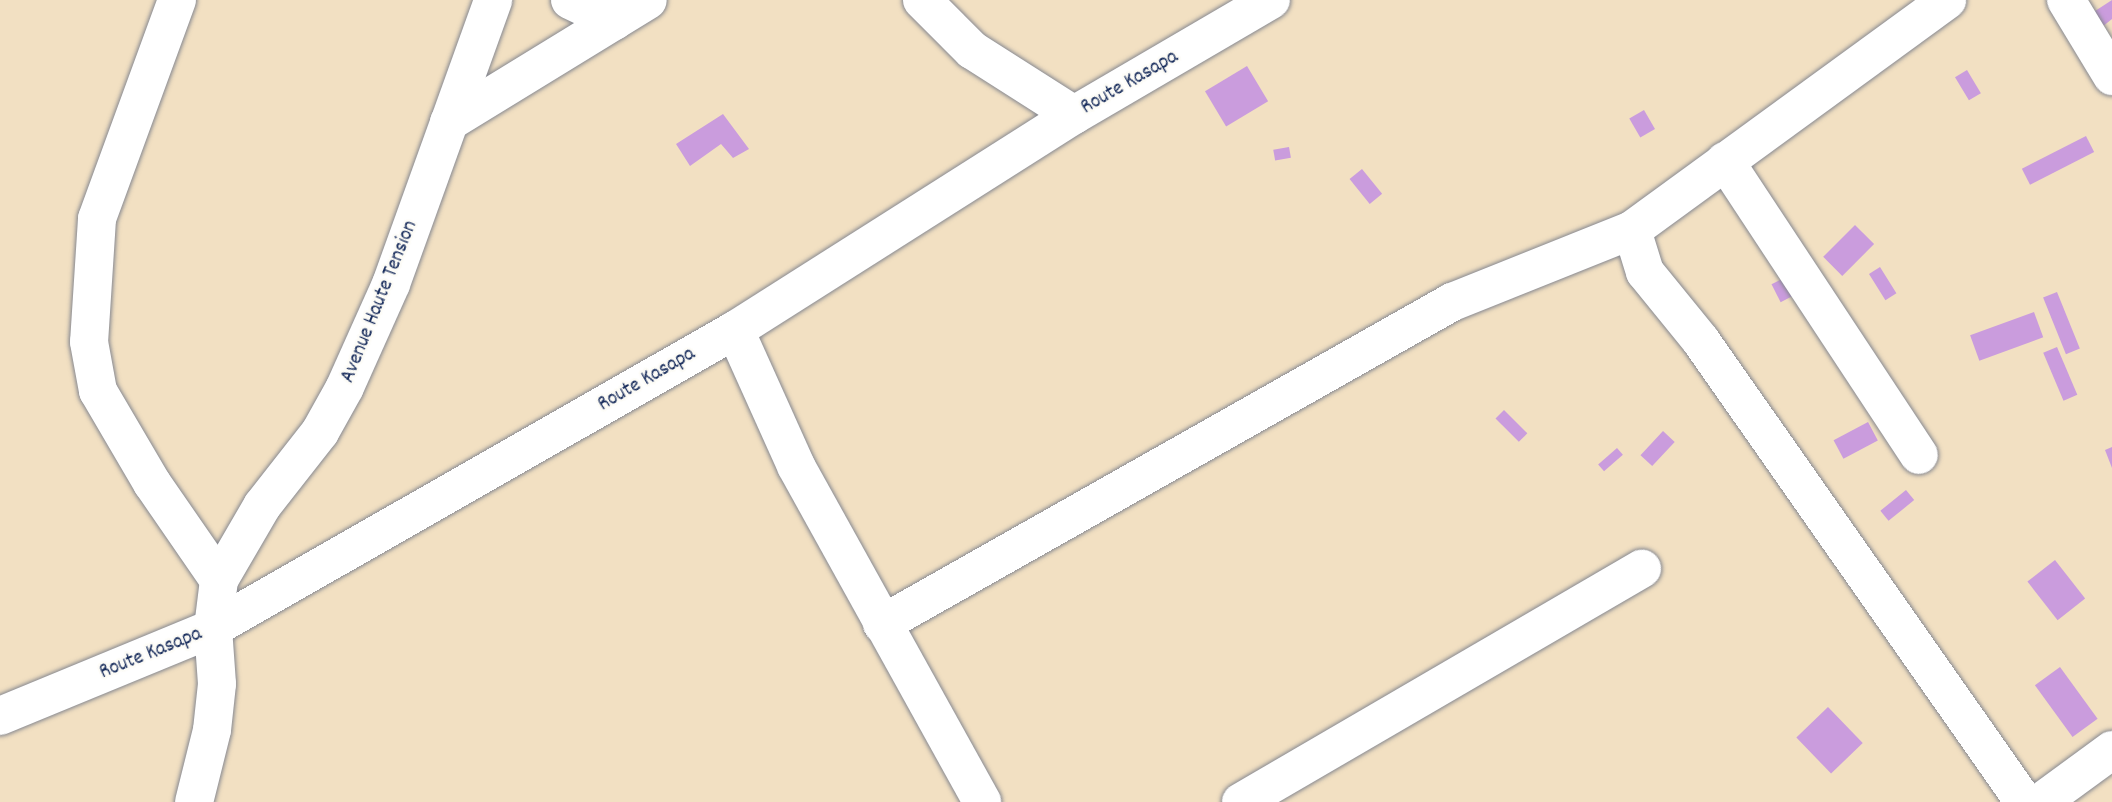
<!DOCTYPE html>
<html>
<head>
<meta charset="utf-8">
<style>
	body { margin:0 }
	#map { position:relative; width:2112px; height:802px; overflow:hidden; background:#f2e0c2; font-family:Dekko,sans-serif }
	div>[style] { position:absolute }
	.building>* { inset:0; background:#ca9cdd; transform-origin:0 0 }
	.roads { filter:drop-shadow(0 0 2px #868890) drop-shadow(0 0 2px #868890) }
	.minor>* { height:38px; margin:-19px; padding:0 19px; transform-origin:19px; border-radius:19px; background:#fff }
	.major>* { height:38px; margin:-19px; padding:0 19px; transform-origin:19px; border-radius:19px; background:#fff }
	span { translate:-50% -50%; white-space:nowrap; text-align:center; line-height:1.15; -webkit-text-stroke:5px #fdfcf7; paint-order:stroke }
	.street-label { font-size:21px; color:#1b2f5e }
</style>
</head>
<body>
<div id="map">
	<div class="building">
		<i style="clip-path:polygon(2112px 0,2112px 19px,2102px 27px,2092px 13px)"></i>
		<i style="left:1247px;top:66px;width:41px;height:49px;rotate:59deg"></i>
		<i style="left:1967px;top:70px;width:27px;height:14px;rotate:59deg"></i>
		<i style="left:1644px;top:110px;width:22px;height:17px;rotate:60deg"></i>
		<i style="clip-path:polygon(723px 114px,749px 149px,733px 158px,721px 144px,690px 166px,676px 144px)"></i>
		<i style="left:2086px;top:136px;width:18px;height:72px;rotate:63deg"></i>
		<i style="left:1289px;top:147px;width:11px;height:16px;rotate:80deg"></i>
		<i style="left:1362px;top:169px;width:32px;height:16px;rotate:51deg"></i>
		<i style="left:1855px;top:225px;width:27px;height:45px;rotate:45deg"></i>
		<i style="left:1880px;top:267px;width:31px;height:13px;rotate:58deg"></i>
		<i style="left:1784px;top:278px;width:20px;height:14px;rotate:63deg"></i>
		<i style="left:2057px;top:292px;width:61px;height:15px;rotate:68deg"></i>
		<i style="left:2034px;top:312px;width:27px;height:68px;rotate:70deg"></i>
		<i style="left:2057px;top:347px;width:52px;height:15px;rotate:67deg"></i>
		<i style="left:1504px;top:410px;width:33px;height:12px;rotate:45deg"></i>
		<i style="left:1868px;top:422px;width:21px;height:39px;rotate:62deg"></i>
		<i style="left:1663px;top:431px;width:16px;height:33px;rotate:43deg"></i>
		<i style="clip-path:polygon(2112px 447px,2112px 468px,2105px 450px)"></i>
		<i style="left:1617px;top:448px;width:9px;height:25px;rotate:49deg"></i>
		<i style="left:1906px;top:490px;width:13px;height:33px;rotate:51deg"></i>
		<i style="left:2055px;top:560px;width:49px;height:35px;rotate:52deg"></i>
		<i style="left:2060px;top:667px;width:64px;height:31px;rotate:54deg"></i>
		<i style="left:1828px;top:707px;width:50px;height:44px;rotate:46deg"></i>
	</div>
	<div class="roads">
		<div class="minor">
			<i style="left:177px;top:0;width:233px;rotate:110.1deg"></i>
			<i style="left:97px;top:219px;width:123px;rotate:93.7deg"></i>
			<i style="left:89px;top:342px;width:50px;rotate:79.6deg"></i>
			<i style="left:98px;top:391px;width:107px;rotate:59.6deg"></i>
			<i style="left:152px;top:483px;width:118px;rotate:55.4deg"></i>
			<i style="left:219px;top:580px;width:48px;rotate:97.1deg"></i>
			<i style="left:213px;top:628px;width:56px;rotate:85.9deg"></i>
			<i style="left:217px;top:684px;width:46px;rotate:96.2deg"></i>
			<i style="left:212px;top:730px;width:74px;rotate:104deg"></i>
			<i style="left:570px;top:0;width:49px;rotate:25.5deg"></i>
			<i style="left:922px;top:0;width:71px;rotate:45deg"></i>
			<i style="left:972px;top:50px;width:121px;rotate:32.5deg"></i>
			<i style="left:2066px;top:0;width:89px;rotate:58.8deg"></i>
			<i style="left:449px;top:122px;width:233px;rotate:-31.5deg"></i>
			<i style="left:1725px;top:161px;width:352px;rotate:56.6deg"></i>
			<i style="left:1632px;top:230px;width:44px;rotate:72.8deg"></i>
			<i style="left:1645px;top:272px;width:89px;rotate:50.9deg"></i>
			<i style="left:1701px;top:341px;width:563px;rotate:54.98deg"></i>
			<i style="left:735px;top:330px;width:149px;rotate:65.8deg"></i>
			<i style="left:796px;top:466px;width:384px;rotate:61deg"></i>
			<i style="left:219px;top:580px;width:86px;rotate:-59.8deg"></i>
			<i style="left:262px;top:506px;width:94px;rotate:-51.9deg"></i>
			<i style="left:320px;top:432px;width:51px;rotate:-60.9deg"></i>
			<i style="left:345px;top:387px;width:113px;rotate:-65.9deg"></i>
			<i style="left:391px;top:284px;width:302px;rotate:-70.2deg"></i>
			<i style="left:882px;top:624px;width:655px;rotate:-29.46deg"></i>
			<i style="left:1452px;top:302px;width:194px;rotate:-21.8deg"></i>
			<i style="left:1632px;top:230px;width:390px;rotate:-36.1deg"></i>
			<i style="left:1241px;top:802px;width:464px;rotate:-30.2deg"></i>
			<i style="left:2041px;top:802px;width:88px;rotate:-36.2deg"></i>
		</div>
		<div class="major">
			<i style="left:0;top:716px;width:230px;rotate:-22.4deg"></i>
			<i style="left:213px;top:628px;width:601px;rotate:-29.72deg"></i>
			<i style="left:735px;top:330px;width:401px;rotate:-32.4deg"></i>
			<i style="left:1074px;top:115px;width:228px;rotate:-30.3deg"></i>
		</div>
	</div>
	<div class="street-label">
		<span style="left:1130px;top:83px;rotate:-30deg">Route Kasapa</span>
		<span style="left:380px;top:302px;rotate:-68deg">Avenue Haute Tension</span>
		<span style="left:647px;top:380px;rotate:-30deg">Route Kasapa</span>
		<span style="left:151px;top:654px;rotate:-22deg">Route Kasapa</span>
	</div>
</div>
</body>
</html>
